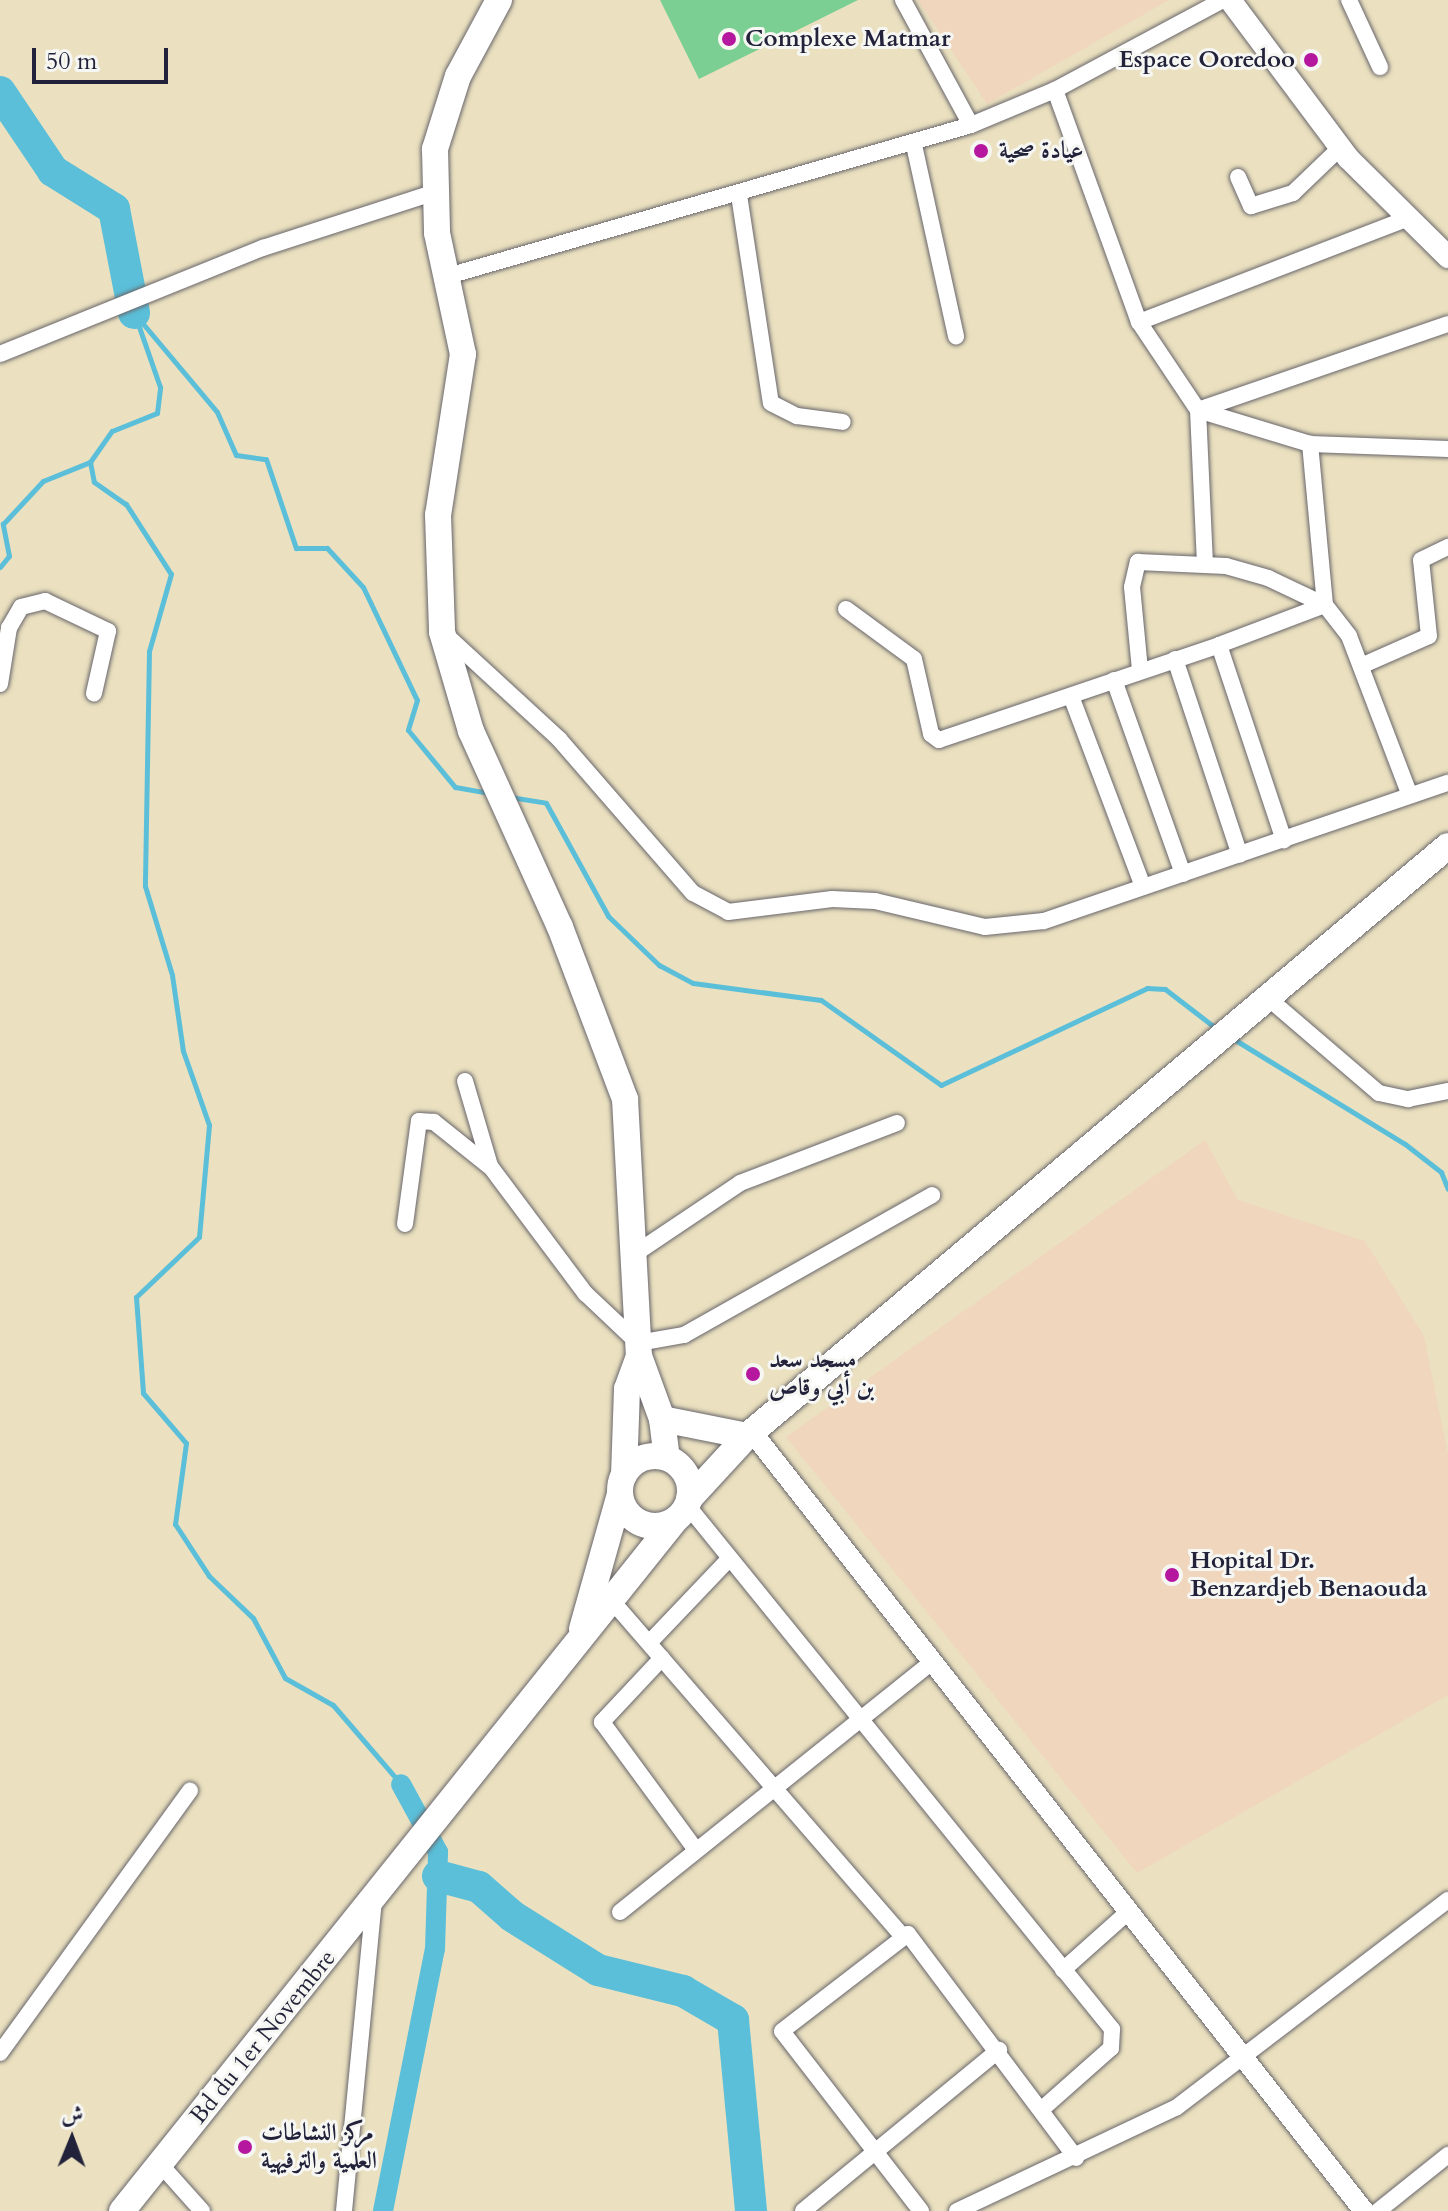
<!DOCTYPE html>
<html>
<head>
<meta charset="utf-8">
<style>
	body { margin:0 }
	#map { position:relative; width:1448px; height:2211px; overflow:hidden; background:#ebe1c0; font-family:Cardo,Amiri,serif }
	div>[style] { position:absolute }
	.built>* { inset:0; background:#efd6bc }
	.green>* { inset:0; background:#7bcf92 }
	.stream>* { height:5px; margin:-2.5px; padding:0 2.5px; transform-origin:2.5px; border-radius:2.5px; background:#5bbfd9 }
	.canal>* { height:20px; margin:-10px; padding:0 10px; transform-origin:10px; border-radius:10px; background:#5bbfd9 }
	.river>* { height:32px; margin:-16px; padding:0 16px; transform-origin:16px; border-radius:16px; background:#5bbfd9 }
	.roads { filter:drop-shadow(0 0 2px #68656a) drop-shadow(0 0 2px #68656a) }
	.minor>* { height:16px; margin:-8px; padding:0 8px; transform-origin:8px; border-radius:8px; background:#fff }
	.tertiary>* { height:20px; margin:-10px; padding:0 10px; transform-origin:10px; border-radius:10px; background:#fff }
	.secondary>* { height:22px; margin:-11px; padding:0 11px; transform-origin:11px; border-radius:11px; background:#fff }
	.primary>* { height:26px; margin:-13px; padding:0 13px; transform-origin:13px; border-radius:13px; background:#fff }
	.primary>.ring { margin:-13px; padding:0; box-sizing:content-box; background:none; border:26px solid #fff; border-radius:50% }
	.dots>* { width:22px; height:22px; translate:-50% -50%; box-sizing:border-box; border:4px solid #f6f6f2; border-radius:50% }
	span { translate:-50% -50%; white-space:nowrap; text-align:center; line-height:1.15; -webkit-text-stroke:6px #f6f6f2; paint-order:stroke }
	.poi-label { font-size:24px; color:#22223b; font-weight:700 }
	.left { translate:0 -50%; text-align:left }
	.right { translate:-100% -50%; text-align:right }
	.street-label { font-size:24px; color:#22223b }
	.north { position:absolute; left:32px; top:2099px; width:80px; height:80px; -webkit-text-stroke:6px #f6f6f2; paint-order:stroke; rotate:1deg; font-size:22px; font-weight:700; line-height:32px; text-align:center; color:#22223b }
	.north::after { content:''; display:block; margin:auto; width:28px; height:36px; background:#22223b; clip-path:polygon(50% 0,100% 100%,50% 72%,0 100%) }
	.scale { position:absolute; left:32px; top:48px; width:136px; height:36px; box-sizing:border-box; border:4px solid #22223b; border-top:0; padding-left:10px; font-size:24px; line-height:28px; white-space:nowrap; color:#22223b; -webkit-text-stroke:6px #f6f6f2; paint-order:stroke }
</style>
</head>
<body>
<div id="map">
	<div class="built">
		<i style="clip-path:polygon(918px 0,1169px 0,987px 104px)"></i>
		<i style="clip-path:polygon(1205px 1140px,1238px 1200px,1365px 1241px,1424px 1336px,1448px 1454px,1448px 1695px,1137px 1873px,786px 1437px)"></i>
	</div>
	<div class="green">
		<i style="clip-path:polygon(660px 0,858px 0,699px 79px)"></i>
	</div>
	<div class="stream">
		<i style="left:134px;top:313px;width:129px;rotate:50deg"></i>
		<i style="left:217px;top:412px;width:47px;rotate:66.2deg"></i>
		<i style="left:236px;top:455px;width:30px;rotate:8deg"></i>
		<i style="left:266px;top:459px;width:94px;rotate:71.4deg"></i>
		<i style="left:296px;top:548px;width:31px"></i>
		<i style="left:327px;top:548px;width:53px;rotate:47.3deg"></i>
		<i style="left:363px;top:587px;width:125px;rotate:64.5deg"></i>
		<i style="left:417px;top:700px;width:31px;rotate:107deg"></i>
		<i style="left:408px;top:730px;width:74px;rotate:50.5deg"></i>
		<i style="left:455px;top:787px;width:34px;rotate:10deg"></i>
		<i style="left:90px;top:462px;width:20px;rotate:79deg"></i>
		<i style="left:94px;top:482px;width:39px;rotate:35deg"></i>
		<i style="left:126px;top:504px;width:83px;rotate:57.3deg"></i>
		<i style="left:171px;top:574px;width:80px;rotate:105.9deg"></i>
		<i style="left:149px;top:651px;width:235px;rotate:91deg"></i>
		<i style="left:145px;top:886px;width:93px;rotate:73.1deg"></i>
		<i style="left:172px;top:975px;width:77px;rotate:81.8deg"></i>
		<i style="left:183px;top:1051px;width:78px;rotate:70.6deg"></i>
		<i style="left:209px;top:1125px;width:112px;rotate:95.1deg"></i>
		<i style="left:199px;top:1237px;width:87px;rotate:136.4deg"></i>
		<i style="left:136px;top:1297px;width:96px;rotate:85.8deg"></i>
		<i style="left:143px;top:1393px;width:66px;rotate:49.3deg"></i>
		<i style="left:186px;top:1443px;width:82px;rotate:97.7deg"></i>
		<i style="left:175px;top:1524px;width:62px;rotate:56.8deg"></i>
		<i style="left:209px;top:1576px;width:61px;rotate:43.7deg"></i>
		<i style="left:253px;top:1618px;width:68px;rotate:61.9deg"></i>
		<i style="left:285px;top:1678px;width:55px;rotate:29.4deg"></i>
		<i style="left:333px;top:1705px;width:104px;rotate:49.3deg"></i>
		<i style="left:0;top:567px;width:14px;rotate:-51deg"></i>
		<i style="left:9px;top:556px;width:33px;rotate:-101deg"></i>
		<i style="left:3px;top:524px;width:59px;rotate:-47.1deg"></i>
		<i style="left:43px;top:481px;width:51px;rotate:-22deg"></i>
		<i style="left:90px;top:462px;width:38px;rotate:-55deg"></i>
		<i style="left:112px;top:431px;width:48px;rotate:-21.8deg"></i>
		<i style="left:157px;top:413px;width:26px;rotate:-83deg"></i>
		<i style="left:160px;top:387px;width:73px;rotate:-109.2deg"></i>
		<i style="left:510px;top:797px;width:36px;rotate:9deg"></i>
		<i style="left:546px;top:803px;width:129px;rotate:61.2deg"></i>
		<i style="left:608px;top:916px;width:71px;rotate:43.9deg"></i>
		<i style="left:659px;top:965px;width:38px;rotate:28deg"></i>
		<i style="left:693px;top:983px;width:129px;rotate:7.6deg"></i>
		<i style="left:821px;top:1000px;width:147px;rotate:35.3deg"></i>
		<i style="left:941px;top:1085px;width:228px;rotate:-25.2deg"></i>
		<i style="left:1147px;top:988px;width:18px;rotate:3deg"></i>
		<i style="left:1165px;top:989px;width:66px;rotate:37.6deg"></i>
		<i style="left:1232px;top:1038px;width:203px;rotate:31.5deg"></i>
		<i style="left:1405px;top:1144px;width:46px;rotate:37.9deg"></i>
		<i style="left:1441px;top:1172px;width:18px;rotate:68deg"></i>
	</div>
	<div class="canal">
		<i style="left:383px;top:2211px;width:267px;rotate:-78.8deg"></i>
		<i style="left:435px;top:1949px;width:97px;rotate:-88.2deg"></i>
		<i style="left:438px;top:1852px;width:77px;rotate:-118.6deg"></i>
	</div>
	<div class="river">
		<i style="left:0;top:92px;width:95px;rotate:56.1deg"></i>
		<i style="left:53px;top:171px;width:72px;rotate:31.9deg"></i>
		<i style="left:114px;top:209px;width:106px;rotate:79.1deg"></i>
		<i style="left:438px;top:1876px;width:42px;rotate:15deg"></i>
		<i style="left:479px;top:1887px;width:44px;rotate:41.3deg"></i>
		<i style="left:512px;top:1916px;width:102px;rotate:32.1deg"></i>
		<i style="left:598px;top:1970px;width:88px;rotate:13.9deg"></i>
		<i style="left:683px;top:1991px;width:58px;rotate:30.1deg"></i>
		<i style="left:733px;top:2020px;width:192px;rotate:84.6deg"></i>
	</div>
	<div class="roads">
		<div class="minor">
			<i style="left:903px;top:0;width:142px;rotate:61.5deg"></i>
			<i style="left:1349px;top:0;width:74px;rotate:65.2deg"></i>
			<i style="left:1055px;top:90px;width:247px;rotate:70.1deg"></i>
			<i style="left:1139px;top:322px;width:106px;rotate:56.2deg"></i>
			<i style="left:1198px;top:410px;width:117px;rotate:16.9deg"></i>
			<i style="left:1310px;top:444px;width:138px;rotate:2.1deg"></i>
			<i style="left:914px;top:145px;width:196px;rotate:77.6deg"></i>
			<i style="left:1238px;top:177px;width:32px;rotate:66deg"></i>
			<i style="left:1251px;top:206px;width:44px;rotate:-17.2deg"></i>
			<i style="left:1293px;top:193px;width:65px;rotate:-43.8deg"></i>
			<i style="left:739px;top:195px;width:210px;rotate:81.3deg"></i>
			<i style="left:771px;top:403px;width:29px;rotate:27deg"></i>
			<i style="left:797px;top:416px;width:46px;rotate:7.4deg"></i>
			<i style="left:448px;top:276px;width:544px;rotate:-16.1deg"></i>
			<i style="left:971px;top:125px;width:91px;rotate:-22.6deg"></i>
			<i style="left:1055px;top:90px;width:191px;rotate:-28.2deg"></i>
			<i style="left:1139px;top:322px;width:288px;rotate:-21.1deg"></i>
			<i style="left:0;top:354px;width:284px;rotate:-22deg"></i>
			<i style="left:263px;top:248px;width:178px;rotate:-18deg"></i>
			<i style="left:1205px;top:564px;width:154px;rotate:-92.6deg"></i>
			<i style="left:1198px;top:410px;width:264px;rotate:-19deg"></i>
			<i style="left:846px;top:609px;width:84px;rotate:36.3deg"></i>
			<i style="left:914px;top:659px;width:77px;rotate:77.2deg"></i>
			<i style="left:931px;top:734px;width:10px;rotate:37deg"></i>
			<i style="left:939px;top:740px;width:296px;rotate:-18.7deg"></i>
			<i style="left:1219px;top:645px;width:113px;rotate:-20.7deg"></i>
			<i style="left:1325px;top:605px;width:162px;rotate:-95.3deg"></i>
			<i style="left:446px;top:635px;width:154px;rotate:42.6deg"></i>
			<i style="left:559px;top:739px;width:204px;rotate:49deg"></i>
			<i style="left:693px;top:893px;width:40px;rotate:28deg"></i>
			<i style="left:728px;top:912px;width:105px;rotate:-7.1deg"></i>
			<i style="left:832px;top:899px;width:43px;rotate:2.7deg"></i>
			<i style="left:875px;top:901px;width:113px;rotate:13.3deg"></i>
			<i style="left:985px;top:927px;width:59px;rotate:-5.8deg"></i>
			<i style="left:1044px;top:921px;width:427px;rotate:-18.9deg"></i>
			<i style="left:1219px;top:645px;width:206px;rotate:71.6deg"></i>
			<i style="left:1175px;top:659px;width:206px;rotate:71.7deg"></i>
			<i style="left:1361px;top:666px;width:74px;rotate:-23.8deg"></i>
			<i style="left:1429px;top:636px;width:76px;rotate:-96deg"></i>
			<i style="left:1421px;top:560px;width:30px;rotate:-26deg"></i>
			<i style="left:1140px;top:670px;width:83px;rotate:-95.5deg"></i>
			<i style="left:1132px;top:587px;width:26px;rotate:-77deg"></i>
			<i style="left:1138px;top:562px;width:88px;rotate:2.6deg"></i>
			<i style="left:1226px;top:566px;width:44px;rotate:15.9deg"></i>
			<i style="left:1268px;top:578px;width:63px;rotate:25.3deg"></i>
			<i style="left:1325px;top:605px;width:39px;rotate:52deg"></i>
			<i style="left:1349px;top:636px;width:168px;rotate:69.1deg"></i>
			<i style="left:1114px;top:680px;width:206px;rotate:70.4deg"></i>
			<i style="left:0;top:684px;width:57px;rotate:-80.9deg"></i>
			<i style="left:9px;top:628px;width:24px;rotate:-60deg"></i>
			<i style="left:21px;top:607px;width:25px;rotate:-14deg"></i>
			<i style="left:45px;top:601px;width:70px;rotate:25.5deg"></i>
			<i style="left:108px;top:631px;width:64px;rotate:102.7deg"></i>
			<i style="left:1071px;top:696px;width:204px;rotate:69.3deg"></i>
			<i style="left:1268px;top:998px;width:146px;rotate:40.6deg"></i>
			<i style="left:1379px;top:1093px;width:30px;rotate:12deg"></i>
			<i style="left:1408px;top:1099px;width:41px;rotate:-11.3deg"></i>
			<i style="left:465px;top:1081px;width:89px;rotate:73.6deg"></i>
			<i style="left:490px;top:1166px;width:159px;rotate:53.2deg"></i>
			<i style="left:585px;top:1293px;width:73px;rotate:43.3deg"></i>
			<i style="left:638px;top:1343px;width:47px;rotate:-9.9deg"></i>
			<i style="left:684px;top:1335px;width:285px;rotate:-29.4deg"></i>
			<i style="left:405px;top:1224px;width:104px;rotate:-82.3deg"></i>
			<i style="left:419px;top:1121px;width:15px;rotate:4deg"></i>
			<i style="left:434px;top:1122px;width:70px;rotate:38.7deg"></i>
			<i style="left:636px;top:1253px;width:125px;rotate:-33.9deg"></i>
			<i style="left:740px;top:1183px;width:168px;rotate:-20.9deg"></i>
			<i style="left:687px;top:1505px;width:675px;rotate:50.96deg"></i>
			<i style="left:1112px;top:2029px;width:19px;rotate:93deg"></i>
			<i style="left:1111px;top:2048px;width:92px;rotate:138.5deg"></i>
			<i style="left:613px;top:1602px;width:443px;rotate:49.1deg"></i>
			<i style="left:649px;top:1643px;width:116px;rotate:-46.4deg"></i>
			<i style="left:662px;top:1658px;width:88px;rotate:133.2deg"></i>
			<i style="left:602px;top:1722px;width:159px;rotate:53.7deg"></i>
			<i style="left:620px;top:1912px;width:397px;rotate:-38.7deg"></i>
			<i style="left:1063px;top:1970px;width:86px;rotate:-41.7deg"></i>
			<i style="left:0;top:2053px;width:324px;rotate:-54.1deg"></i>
			<i style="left:160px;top:2164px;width:63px;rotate:48.2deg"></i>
			<i style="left:344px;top:2211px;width:314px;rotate:-84.5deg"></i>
			<i style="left:803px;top:2211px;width:254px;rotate:-39.4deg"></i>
			<i style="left:921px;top:2211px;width:227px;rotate:-127.7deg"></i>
			<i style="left:782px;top:2031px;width:159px;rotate:-37.6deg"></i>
			<i style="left:908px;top:1934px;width:280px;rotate:53.1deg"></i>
			<i style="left:957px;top:2211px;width:243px;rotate:-25.3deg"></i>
			<i style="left:1177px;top:2107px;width:341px;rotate:-37.4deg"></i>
			<i style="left:1378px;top:2211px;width:90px;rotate:-38.7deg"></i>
		</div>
		<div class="tertiary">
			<i style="left:752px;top:1432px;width:991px;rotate:51.85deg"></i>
		</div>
		<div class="secondary">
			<i style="left:1230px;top:0;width:197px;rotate:53.2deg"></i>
			<i style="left:1348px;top:158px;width:141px;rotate:44.7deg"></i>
		</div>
		<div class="primary">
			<i style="left:499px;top:0;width:86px;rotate:118.3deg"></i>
			<i style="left:458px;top:76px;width:77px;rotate:107.5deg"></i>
			<i style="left:435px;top:149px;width:84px;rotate:88.6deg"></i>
			<i style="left:437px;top:233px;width:124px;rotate:77.9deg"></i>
			<i style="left:463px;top:354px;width:163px;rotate:98.8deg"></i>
			<i style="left:438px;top:515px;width:117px;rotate:88deg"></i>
			<i style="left:442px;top:632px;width:103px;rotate:73.7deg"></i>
			<i style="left:471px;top:731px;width:215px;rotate:65.6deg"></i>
			<i style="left:560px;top:927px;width:184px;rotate:69.3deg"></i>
			<i style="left:625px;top:1099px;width:257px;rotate:86.9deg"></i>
			<i style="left:639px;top:1356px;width:67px;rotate:69.9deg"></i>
			<i style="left:662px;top:1419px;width:39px;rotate:83deg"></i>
			<i style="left:662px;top:1419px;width:87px;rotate:11.3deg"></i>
			<i class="ring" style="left:620px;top:1456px;width:44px;height:44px"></i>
			<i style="left:624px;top:1475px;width:86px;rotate:-88deg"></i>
			<i style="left:627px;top:1389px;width:35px;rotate:-70deg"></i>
			<i style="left:689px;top:1499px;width:86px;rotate:-47.4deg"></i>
			<i style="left:747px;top:1436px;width:916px;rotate:-40.09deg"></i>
			<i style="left:582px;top:1629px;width:140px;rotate:-74.3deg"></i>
			<i style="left:122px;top:2211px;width:886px;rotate:-51.32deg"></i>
		</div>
	</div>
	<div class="dots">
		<i style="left:729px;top:39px;background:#b5179e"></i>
		<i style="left:1311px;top:60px;background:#b5179e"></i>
		<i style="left:981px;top:151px;background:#b5179e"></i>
		<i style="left:753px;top:1374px;background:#b5179e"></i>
		<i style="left:1172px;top:1575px;background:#b5179e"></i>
		<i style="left:245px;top:2147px;background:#b5179e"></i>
	</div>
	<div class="poi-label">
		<span class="left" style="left:745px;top:39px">Complexe Matmar</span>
		<span class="right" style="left:1295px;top:60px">Espace Ooredoo</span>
		<span class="left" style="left:999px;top:151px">عيادة صحية</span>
		<span class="left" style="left:769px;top:1374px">مسجد سعد<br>بن أبي وقاص</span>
		<span class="left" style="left:1190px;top:1575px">Hopital Dr.<br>Benzardjeb Benaouda</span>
		<span class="left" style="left:261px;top:2147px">مركز النشاطات<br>العلمية والترفيهية</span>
	</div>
	<div class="street-label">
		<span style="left:263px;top:2037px;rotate:-51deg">Bd du 1er Novembre</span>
	</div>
	<div class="north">ش</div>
	<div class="scale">50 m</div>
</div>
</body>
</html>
